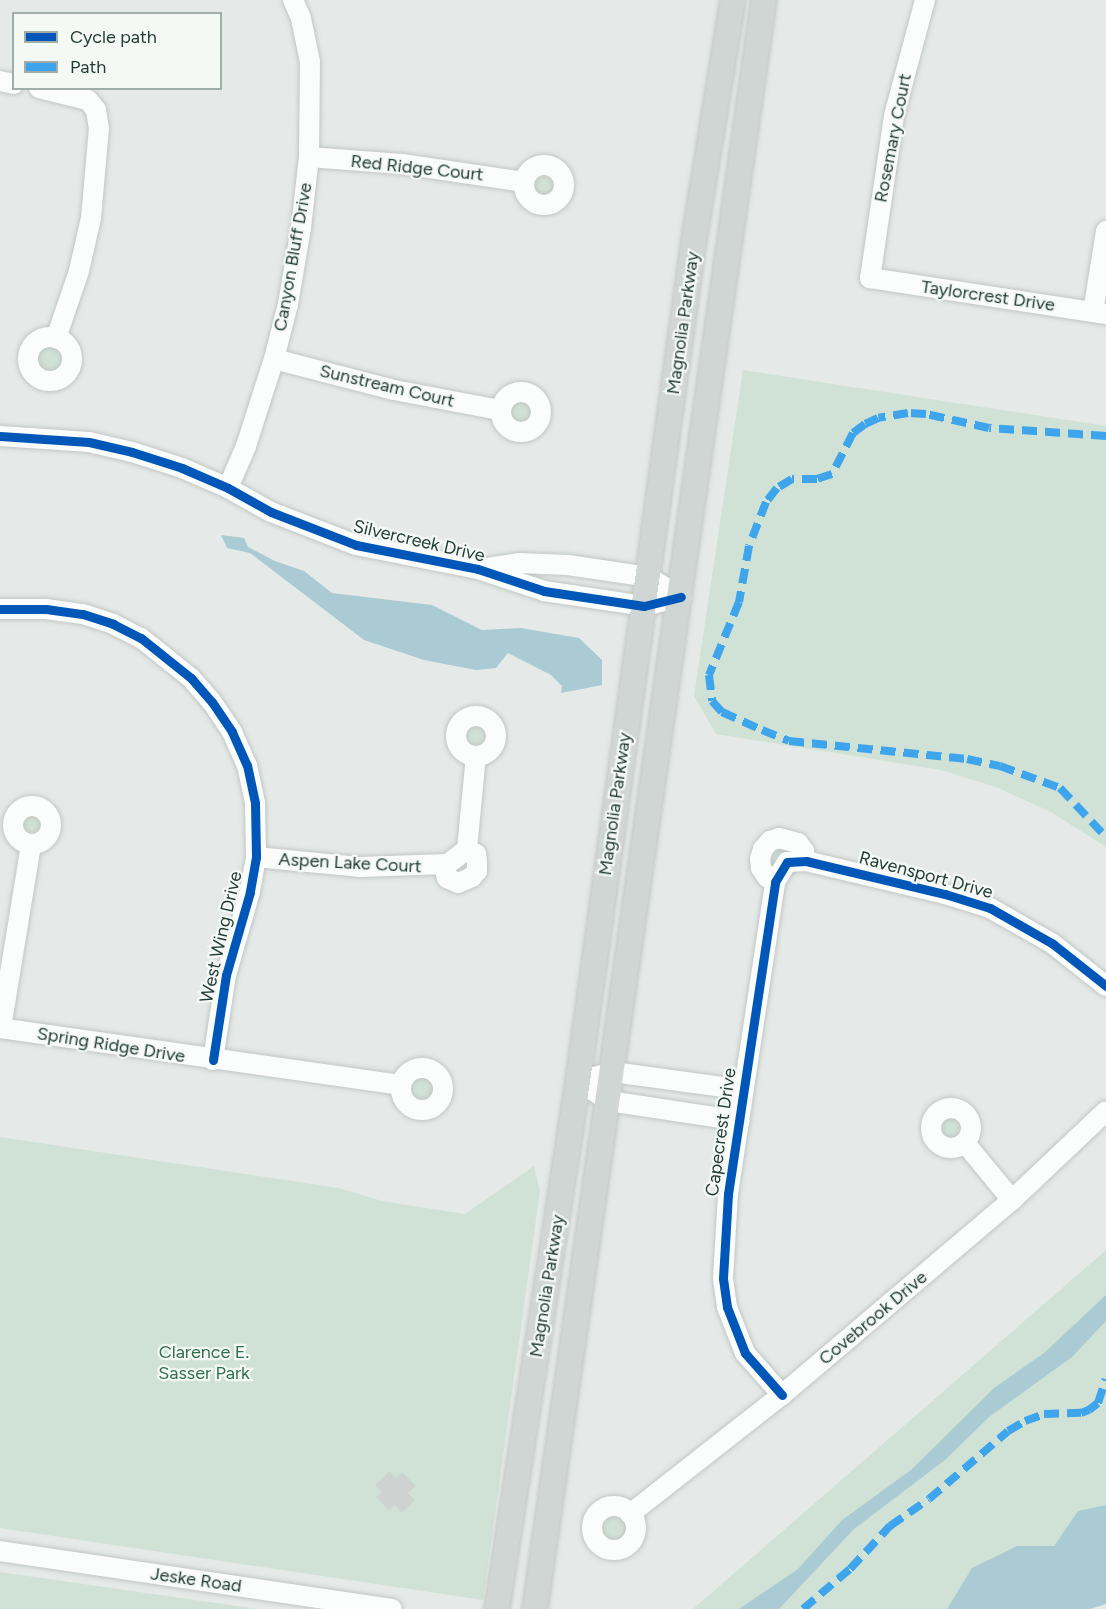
<!DOCTYPE html>
<html>
<head>
<meta charset="utf-8">
<style>
	body { margin:0 }
	#map { position:relative; width:1106px; height:1609px; overflow:hidden; background:#e5eae8; font-family:Figtree,sans-serif }
	div>[style] { position:absolute }
	.green>* { inset:0; background:#d0e2d6 }
	.round { border-radius:50% }
	.water>* { inset:0; background:#aacbd4 }
	.building>* { inset:0; background:#ced3d1 }
	.roads { filter:drop-shadow(0 0 2px #c2c7c5) drop-shadow(0 0 2px #c2c7c5) }
	.minor>* { height:20px; margin:-10px; padding:0 10px; transform-origin:10px; border-radius:10px; background:#fbfcfc }
	.minor>.ring { margin:-10px; padding:0; box-sizing:content-box; background:none; border:20px solid #fbfcfc; border-radius:50% }
	.major>* { height:24px; margin:-12px; padding:0 12px; transform-origin:12px; border-radius:12px; background:#cfd6d4 }
	.quiet>* { height:8px; margin-top:-4px; transform-origin:0; background:repeating-linear-gradient(90deg,#3ea4ec 0 15px,transparent 0 23px) }
	.cycleway>* { height:9px; margin:-4.5px; padding:0 4.5px; transform-origin:4.5px; border-radius:4.5px; background:#0057b8 }
	span { translate:-50% -50%; white-space:nowrap; text-align:center; line-height:1.15; -webkit-text-stroke:4.5px #f4f9f6; paint-order:stroke }
	.street-label { font-size:18px; color:#243c37 }
	.park-label { font-size:18px; color:#326f4e }
	.legend { position:absolute; left:12px; top:12px; width:210px; height:78px; box-sizing:border-box; background:#f4f9f6; border:2px solid #a1adaa; margin:0; padding:8px 10px; list-style:none; font-size:18px; color:#243c37 }
	.legend li { display:flex; align-items:center; gap:12px; height:30px }
	.legend b { width:30px; border:2px solid #a1adaa }
</style>
</head>
<body>
<div id="map">
	<div class="green">
		<i class="round" style="left:532px;top:174px;width:24px;height:24px"></i>
		<i class="round" style="left:37px;top:346px;width:26px;height:26px"></i>
		<i style="clip-path:polygon(743px 370px,1106px 426px,1106px 847px,1051px 812px,998px 788px,941px 770px,716px 734px,694px 696px)"></i>
		<i class="round" style="left:508px;top:400px;width:24px;height:24px"></i>
		<i class="round" style="left:463px;top:723px;width:26px;height:26px"></i>
		<i class="round" style="left:20px;top:813px;width:24px;height:24px"></i>
		<i style="clip-path:polygon(789px 841px,802px 866px,793px 876px,787px 878px,775px 877px,765px 855px)"></i>
		<i class="round" style="left:410px;top:1077px;width:24px;height:24px"></i>
		<i class="round" style="left:931px;top:1112px;width:38px;height:38px"></i>
		<i style="clip-path:polygon(0 1137px,339px 1188px,382px 1201px,465px 1214px,534px 1166px,540px 1191px,483px 1600px,0 1528px)"></i>
		<i style="clip-path:polygon(1106px 1250px,1106px 1588px,1061px 1609px,693px 1609px)"></i>
		<i class="round" style="left:594px;top:1508px;width:38px;height:38px"></i>
		<i style="clip-path:polygon(0 1572px,258px 1609px,0 1609px)"></i>
	</div>
	<div class="water">
		<i style="clip-path:polygon(221px 535px,244px 538px,248px 547px,275px 561px,304px 571px,332px 593px,432px 605px,482px 630px,521px 628px,579px 638px,602px 660px,602px 685px,561px 693px,562px 686px,551px 675px,508px 653px,496px 668px,476px 670px,424px 660px,364px 640px,250px 553px,227px 548px)"></i>
		<i style="clip-path:polygon(1106px 1295px,1106px 1321px,1072px 1357px,989px 1417px,945px 1460px,854px 1529px,779px 1609px,739px 1609px,798px 1569px,842px 1520px,911px 1470px,994px 1388px,1044px 1353px)"></i>
		<i style="clip-path:polygon(1106px 1505px,1106px 1604px,1090px 1609px,947px 1609px,972px 1568px,1017px 1546px,1054px 1546px,1078px 1511px)"></i>
	</div>
	<div class="building">
		<i style="clip-path:polygon(390px 1471px,396px 1478px,402px 1472px,416px 1486px,408px 1493px,415px 1500px,402px 1513px,394px 1505px,389px 1510px,376px 1497px,382px 1492px,375px 1485px)"></i>
	</div>
	<div class="roads">
		<div class="minor">
			<i style="left:925px;top:0;width:120px;rotate:105deg"></i>
			<i style="left:894px;top:116px;width:164px;rotate:98.4deg"></i>
			<i style="left:870px;top:278px;width:239px;rotate:8.7deg"></i>
			<i style="left:0;top:81px;width:14px;rotate:12deg"></i>
			<i style="left:39px;top:88px;width:50px;rotate:13.8deg"></i>
			<i style="left:88px;top:100px;width:13px;rotate:51deg"></i>
			<i style="left:96px;top:110px;width:18px;rotate:81deg"></i>
			<i style="left:99px;top:128px;width:90px;rotate:95.1deg"></i>
			<i style="left:91px;top:218px;width:54px;rotate:102.8deg"></i>
			<i style="left:79px;top:271px;width:71px;rotate:108.9deg"></i>
			<i style="left:309px;top:157px;width:93px;rotate:4.3deg"></i>
			<i style="left:402px;top:164px;width:123px;rotate:8.4deg"></i>
			<i class="ring" style="left:524px;top:165px;width:20px;height:20px"></i>
			<i style="left:1093px;top:312px;width:82px;rotate:-80.9deg"></i>
			<i class="ring" style="left:28px;top:337px;width:24px;height:24px"></i>
			<i style="left:274px;top:359px;width:124px;rotate:14.5deg"></i>
			<i style="left:394px;top:390px;width:108px;rotate:10.7deg"></i>
			<i class="ring" style="left:501px;top:392px;width:20px;height:20px"></i>
			<i style="left:0;top:436px;width:89px;rotate:3.9deg"></i>
			<i style="left:89px;top:442px;width:44px;rotate:13.1deg"></i>
			<i style="left:132px;top:452px;width:52px;rotate:17.7deg"></i>
			<i style="left:182px;top:468px;width:50px;rotate:23.5deg"></i>
			<i style="left:228px;top:488px;width:49px;rotate:29.2deg"></i>
			<i style="left:271px;top:512px;width:91px;rotate:21.2deg"></i>
			<i style="left:356px;top:545px;width:124px;rotate:11.1deg"></i>
			<i style="left:478px;top:569px;width:70px;rotate:18.4deg"></i>
			<i style="left:544px;top:591px;width:101px;rotate:8.5deg"></i>
			<i style="left:644px;top:606px;width:38px;rotate:-14deg"></i>
			<i style="left:228px;top:488px;width:46px;rotate:-66.8deg"></i>
			<i style="left:246px;top:446px;width:91px;rotate:-72.2deg"></i>
			<i style="left:274px;top:359px;width:57px;rotate:-75.7deg"></i>
			<i style="left:288px;top:304px;width:77px;rotate:-80.3deg"></i>
			<i style="left:301px;top:228px;width:71px;rotate:-83.6deg"></i>
			<i style="left:309px;top:157px;width:95px;rotate:-89.4deg"></i>
			<i style="left:310px;top:62px;width:45px;rotate:-101.6deg"></i>
			<i style="left:301px;top:18px;width:20px;rotate:-114deg"></i>
			<i style="left:481px;top:569px;width:38px;rotate:-9deg"></i>
			<i style="left:519px;top:563px;width:49px;rotate:2.3deg"></i>
			<i style="left:568px;top:565px;width:81px;rotate:8.5deg"></i>
			<i style="left:648px;top:577px;width:39px;rotate:31deg"></i>
			<i style="left:0;top:609px;width:46px"></i>
			<i style="left:46px;top:609px;width:37px;rotate:8deg"></i>
			<i style="left:83px;top:614px;width:32px;rotate:18deg"></i>
			<i style="left:113px;top:624px;width:31px;rotate:27deg"></i>
			<i style="left:141px;top:638px;width:64px;rotate:38.7deg"></i>
			<i style="left:191px;top:678px;width:32px;rotate:49deg"></i>
			<i style="left:212px;top:702px;width:36px;rotate:56deg"></i>
			<i style="left:232px;top:732px;width:36px;rotate:66deg"></i>
			<i style="left:247px;top:765px;width:39px;rotate:78deg"></i>
			<i style="left:255px;top:803px;width:54px;rotate:88.9deg"></i>
			<i style="left:256px;top:857px;width:36px;rotate:100deg"></i>
			<i style="left:250px;top:892px;width:86px;rotate:106.1deg"></i>
			<i style="left:226px;top:975px;width:86px;rotate:98.7deg"></i>
			<i class="ring" style="left:456px;top:716px;width:20px;height:20px"></i>
			<i class="ring" style="left:13px;top:806px;width:18px;height:18px"></i>
			<i style="left:256px;top:857px;width:103px;rotate:5.5deg"></i>
			<i style="left:359px;top:867px;width:89px;rotate:-1.9deg"></i>
			<i style="left:448px;top:864px;width:24px;rotate:-38deg"></i>
			<i style="left:467px;top:849px;width:93px;rotate:-84.5deg"></i>
			<i style="left:444px;top:866px;width:12px;rotate:76deg"></i>
			<i style="left:447px;top:878px;width:12px;rotate:24deg"></i>
			<i style="left:458px;top:883px;width:15px;rotate:-23deg"></i>
			<i style="left:472px;top:877px;width:8px;rotate:-50deg"></i>
			<i style="left:477px;top:871px;width:10px;rotate:-90deg"></i>
			<i style="left:477px;top:861px;width:7px;rotate:-98deg"></i>
			<i style="left:476px;top:854px;width:10px;rotate:-151deg"></i>
			<i style="left:775px;top:882px;width:9px;rotate:-148deg"></i>
			<i style="left:767px;top:877px;width:11px;rotate:-124deg"></i>
			<i style="left:761px;top:868px;width:9px;rotate:-96deg"></i>
			<i style="left:760px;top:859px;width:10px;rotate:-73deg"></i>
			<i style="left:763px;top:849px;width:11px;rotate:-49deg"></i>
			<i style="left:770px;top:841px;width:9px;rotate:-18deg"></i>
			<i style="left:779px;top:838px;width:20px;rotate:15deg"></i>
			<i style="left:798px;top:843px;width:10px;rotate:53deg"></i>
			<i style="left:804px;top:851px;width:10px;rotate:79deg"></i>
			<i style="left:0;top:1028px;width:405px;rotate:8.1deg"></i>
			<i style="left:1px;top:1028px;width:186px;rotate:-80.7deg"></i>
			<i class="ring" style="left:401px;top:1068px;width:22px;height:22px"></i>
			<i style="left:578px;top:1081px;width:37px;rotate:33deg"></i>
			<i style="left:609px;top:1101px;width:132px;rotate:8.7deg"></i>
			<i style="left:578px;top:1081px;width:36px;rotate:-14deg"></i>
			<i style="left:613px;top:1072px;width:132px;rotate:7.8deg"></i>
			<i class="ring" style="left:931px;top:1108px;width:20px;height:20px"></i>
			<i style="left:965px;top:1143px;width:74px;rotate:50.5deg"></i>
			<i style="left:782px;top:1395px;width:56px;rotate:-131.4deg"></i>
			<i style="left:745px;top:1353px;width:49px;rotate:-111.4deg"></i>
			<i style="left:727px;top:1307px;width:29px;rotate:-98deg"></i>
			<i style="left:723px;top:1278px;width:84px;rotate:-86.6deg"></i>
			<i style="left:728px;top:1194px;width:316px;rotate:-81.4deg"></i>
			<i style="left:775px;top:882px;width:23px;rotate:-59deg"></i>
			<i style="left:787px;top:862px;width:19px;rotate:-3deg"></i>
			<i style="left:806px;top:861px;width:143px;rotate:13.4deg"></i>
			<i style="left:945px;top:894px;width:47px;rotate:17.3deg"></i>
			<i style="left:990px;top:908px;width:73px;rotate:29.7deg"></i>
			<i style="left:1053px;top:944px;width:68px;rotate:38.4deg"></i>
			<i class="ring" style="left:592px;top:1506px;width:24px;height:24px"></i>
			<i style="left:630px;top:1514px;width:193px;rotate:-38.1deg"></i>
			<i style="left:782px;top:1395px;width:302px;rotate:-40.3deg"></i>
			<i style="left:1012px;top:1200px;width:129px;rotate:-43.4deg"></i>
			<i style="left:0;top:1551px;width:396px;rotate:8.4deg"></i>
		</div>
		<div class="major">
			<i style="left:497px;top:1609px;width:534px;rotate:-81.28deg"></i>
			<i style="left:578px;top:1081px;width:849px;rotate:-82.15deg"></i>
			<i style="left:694px;top:240px;width:243px;rotate:-80.8deg"></i>
			<i style="left:535px;top:1609px;width:1625px;rotate:-81.9deg"></i>
		</div>
	</div>
	<div class="quiet">
		<i style="left:1106px;top:436px;width:117px;rotate:-176.1deg"></i>
		<i style="left:989px;top:428px;width:65px;rotate:-167.5deg"></i>
		<i style="left:926px;top:414px;width:18px;rotate:-177deg"></i>
		<i style="left:908px;top:413px;width:30px;rotate:171deg"></i>
		<i style="left:878px;top:418px;width:14px;rotate:155deg"></i>
		<i style="left:865px;top:424px;width:15px;rotate:143deg"></i>
		<i style="left:853px;top:433px;width:46px;rotate:117.1deg"></i>
		<i style="left:832px;top:474px;width:16px;rotate:162deg"></i>
		<i style="left:817px;top:479px;width:25px;rotate:180deg"></i>
		<i style="left:792px;top:479px;width:17px;rotate:149deg"></i>
		<i style="left:777px;top:488px;width:18px;rotate:128deg"></i>
		<i style="left:766px;top:502px;width:47px;rotate:111.1deg"></i>
		<i style="left:749px;top:546px;width:57px;rotate:100.1deg"></i>
		<i style="left:739px;top:602px;width:79px;rotate:112.3deg"></i>
		<i style="left:709px;top:675px;width:26px;rotate:83deg"></i>
		<i style="left:712px;top:701px;width:15px;rotate:48deg"></i>
		<i style="left:722px;top:712px;width:44px;rotate:24.2deg"></i>
		<i style="left:762px;top:730px;width:29px;rotate:22deg"></i>
		<i style="left:789px;top:741px;width:179px;rotate:5.8deg"></i>
		<i style="left:967px;top:759px;width:34px;rotate:12deg"></i>
		<i style="left:1000px;top:766px;width:64px;rotate:20.1deg"></i>
		<i style="left:1060px;top:788px;width:67px;rotate:46.8deg"></i>
		<i style="left:803px;top:1609px;width:62px;rotate:-40.4deg"></i>
		<i style="left:850px;top:1569px;width:59px;rotate:-47.1deg"></i>
		<i style="left:890px;top:1526px;width:47px;rotate:-34.7deg"></i>
		<i style="left:929px;top:1499px;width:104px;rotate:-40.7deg"></i>
		<i style="left:1008px;top:1431px;width:20px;rotate:-30deg"></i>
		<i style="left:1025px;top:1421px;width:20px;rotate:-20deg"></i>
		<i style="left:1044px;top:1414px;width:37px;rotate:-2deg"></i>
		<i style="left:1081px;top:1413px;width:9px;rotate:-21deg"></i>
		<i style="left:1089px;top:1410px;width:11px;rotate:-38deg"></i>
		<i style="left:1098px;top:1403px;width:25px;rotate:-72deg"></i>
	</div>
	<div class="cycleway">
		<i style="left:0;top:436px;width:89px;rotate:3.9deg"></i>
		<i style="left:89px;top:442px;width:44px;rotate:13.1deg"></i>
		<i style="left:132px;top:452px;width:52px;rotate:17.7deg"></i>
		<i style="left:182px;top:468px;width:50px;rotate:23.5deg"></i>
		<i style="left:228px;top:488px;width:49px;rotate:29.2deg"></i>
		<i style="left:271px;top:512px;width:91px;rotate:21.2deg"></i>
		<i style="left:356px;top:545px;width:124px;rotate:11.1deg"></i>
		<i style="left:478px;top:569px;width:70px;rotate:18.4deg"></i>
		<i style="left:544px;top:591px;width:101px;rotate:8.5deg"></i>
		<i style="left:644px;top:606px;width:38px;rotate:-14deg"></i>
		<i style="left:0;top:609px;width:46px"></i>
		<i style="left:46px;top:609px;width:37px;rotate:8deg"></i>
		<i style="left:83px;top:614px;width:32px;rotate:18deg"></i>
		<i style="left:113px;top:624px;width:31px;rotate:27deg"></i>
		<i style="left:141px;top:638px;width:64px;rotate:38.7deg"></i>
		<i style="left:191px;top:678px;width:32px;rotate:49deg"></i>
		<i style="left:212px;top:702px;width:36px;rotate:56deg"></i>
		<i style="left:232px;top:732px;width:36px;rotate:66deg"></i>
		<i style="left:247px;top:765px;width:39px;rotate:78deg"></i>
		<i style="left:255px;top:803px;width:54px;rotate:88.9deg"></i>
		<i style="left:256px;top:857px;width:36px;rotate:100deg"></i>
		<i style="left:250px;top:892px;width:86px;rotate:106.1deg"></i>
		<i style="left:226px;top:975px;width:86px;rotate:98.7deg"></i>
		<i style="left:782px;top:1395px;width:56px;rotate:-131.4deg"></i>
		<i style="left:745px;top:1353px;width:49px;rotate:-111.4deg"></i>
		<i style="left:727px;top:1307px;width:29px;rotate:-98deg"></i>
		<i style="left:723px;top:1278px;width:84px;rotate:-86.6deg"></i>
		<i style="left:728px;top:1194px;width:316px;rotate:-81.4deg"></i>
		<i style="left:775px;top:882px;width:23px;rotate:-59deg"></i>
		<i style="left:787px;top:862px;width:19px;rotate:-3deg"></i>
		<i style="left:806px;top:861px;width:143px;rotate:13.4deg"></i>
		<i style="left:945px;top:894px;width:47px;rotate:17.3deg"></i>
		<i style="left:990px;top:908px;width:73px;rotate:29.7deg"></i>
		<i style="left:1053px;top:944px;width:68px;rotate:38.4deg"></i>
	</div>
	<div class="street-label">
		<span style="left:893px;top:138px;rotate:-79deg">Rosemary Court</span>
		<span style="left:417px;top:168px;rotate:6deg">Red Ridge Court</span>
		<span style="left:293px;top:257px;rotate:-80deg">Canyon Bluff Drive</span>
		<span style="left:988px;top:296px;rotate:8deg">Taylorcrest Drive</span>
		<span style="left:683px;top:323px;rotate:-82deg">Magnolia Parkway</span>
		<span style="left:387px;top:386px;rotate:13deg">Sunstream Court</span>
		<span style="left:419px;top:541px;rotate:13deg">Silvercreek Drive</span>
		<span style="left:615px;top:804px;rotate:-82deg">Magnolia Parkway</span>
		<span style="left:350px;top:863px;rotate:3deg">Aspen Lake Court</span>
		<span style="left:926px;top:875px;rotate:15deg">Ravensport Drive</span>
		<span style="left:221px;top:937px;rotate:-77deg">West Wing Drive</span>
		<span style="left:111px;top:1045px;rotate:9deg">Spring Ridge Drive</span>
		<span style="left:721px;top:1132px;rotate:-82deg">Capecrest Drive</span>
		<span style="left:547px;top:1286px;rotate:-81deg">Magnolia Parkway</span>
		<span style="left:873px;top:1318px;rotate:-40deg">Covebrook Drive</span>
		<span style="left:196px;top:1580px;rotate:8deg">Jeske Road</span>
	</div>
	<div class="park-label">
		<span style="left:204px;top:1363px">Clarence E.<br>Sasser Park</span>
	</div>
	<ul class="legend">
	<li><b style="height:8px;background:#0057b8"></b>Cycle path</li>
	<li><b style="height:8px;background:#3ea4ec"></b>Path</li>
	</ul>
</div>
</body>
</html>
